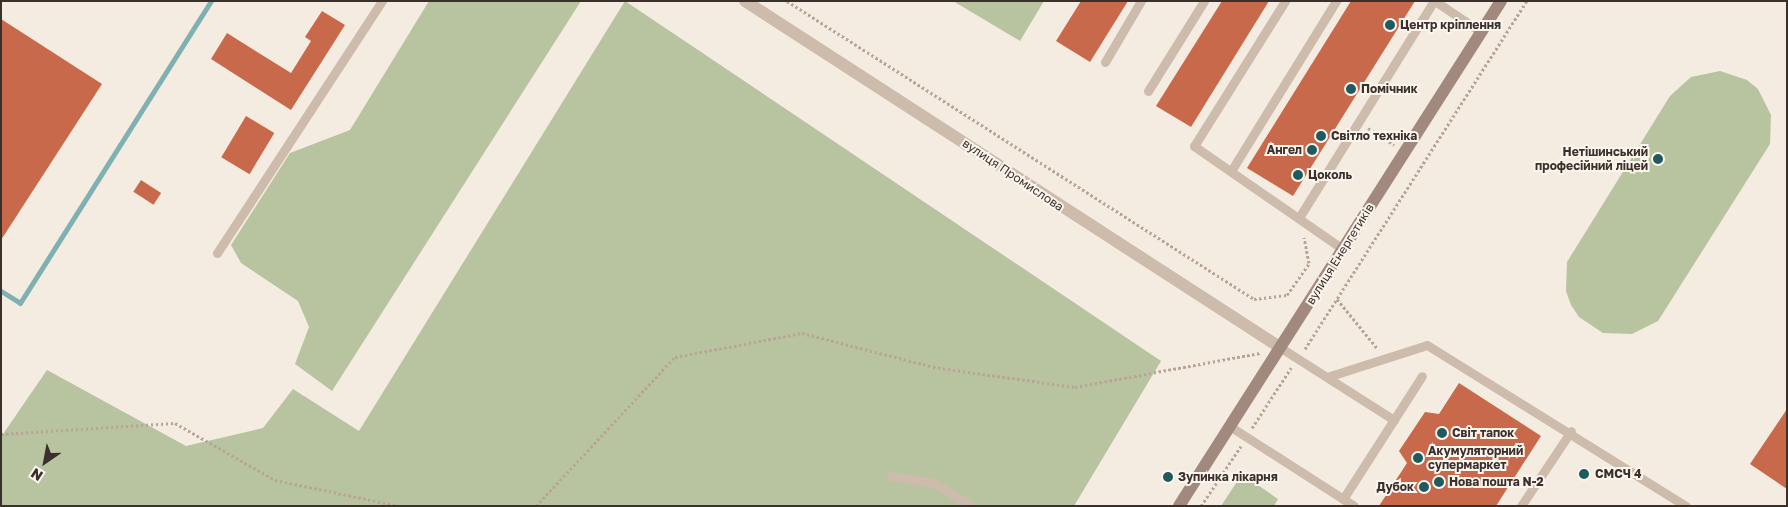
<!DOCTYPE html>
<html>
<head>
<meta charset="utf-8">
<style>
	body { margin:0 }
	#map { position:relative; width:1788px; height:507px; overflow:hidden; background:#f4ebe1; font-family:"Golos Text",sans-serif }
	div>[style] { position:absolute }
	.green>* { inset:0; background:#b8c4a0 }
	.stream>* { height:5px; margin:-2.5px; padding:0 2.5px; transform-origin:2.5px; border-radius:2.5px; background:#7fb0b2 }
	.building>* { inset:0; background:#c8694b; transform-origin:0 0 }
	.path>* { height:3px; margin-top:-1.5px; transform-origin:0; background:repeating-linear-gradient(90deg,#b9a596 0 2.5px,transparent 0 5px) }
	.service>* { height:9px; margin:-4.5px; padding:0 4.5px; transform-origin:4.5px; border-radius:4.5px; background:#cdbbac }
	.minor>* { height:12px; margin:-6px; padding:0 6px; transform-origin:6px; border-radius:6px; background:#cdbbac }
	.secondary>* { height:12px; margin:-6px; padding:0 6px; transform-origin:6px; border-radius:6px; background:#a18a7d }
	.dots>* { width:14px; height:14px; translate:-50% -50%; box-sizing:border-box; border:2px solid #fbf5ee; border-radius:50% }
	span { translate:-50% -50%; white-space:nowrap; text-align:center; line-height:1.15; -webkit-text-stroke:4px #fbf5ee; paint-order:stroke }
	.poi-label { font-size:12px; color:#3b302b; font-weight:700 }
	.left { translate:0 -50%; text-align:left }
	.right { translate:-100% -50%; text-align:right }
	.street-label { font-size:12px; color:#3b302b }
	.frame { position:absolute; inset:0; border:2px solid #3b302b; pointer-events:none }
	.north { position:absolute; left:20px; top:437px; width:50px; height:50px; -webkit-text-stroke:4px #fbf5ee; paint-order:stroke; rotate:213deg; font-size:14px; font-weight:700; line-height:20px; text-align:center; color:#3b302b }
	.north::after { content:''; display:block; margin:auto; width:18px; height:22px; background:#3b302b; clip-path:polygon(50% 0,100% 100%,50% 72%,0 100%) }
</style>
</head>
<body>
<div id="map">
	<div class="green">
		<i style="clip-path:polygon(429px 1px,581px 1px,332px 391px,295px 364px,309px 327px,298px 301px,241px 263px,231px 245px,290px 153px,350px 130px)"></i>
		<i style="clip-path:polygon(625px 1px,1161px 361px,1074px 506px,1px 506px,1px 437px,47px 370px,186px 446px,263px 428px,293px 389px,359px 431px)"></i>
		<i style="clip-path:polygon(953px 1px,1044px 1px,1020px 41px)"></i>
		<i style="clip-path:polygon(1720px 71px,1747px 80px,1758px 89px,1771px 115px,1770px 144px,1658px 321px,1632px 334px,1603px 333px,1579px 317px,1571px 305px,1566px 291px,1567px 262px,1670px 96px,1691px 77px)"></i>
		<i style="clip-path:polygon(1242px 474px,1278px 499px,1274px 506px,1221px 506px)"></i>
	</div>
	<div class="stream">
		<i style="left:1px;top:291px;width:22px;rotate:32deg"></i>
		<i style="left:20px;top:303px;width:357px;rotate:-57.7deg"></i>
	</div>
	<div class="building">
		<i style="clip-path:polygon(1081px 1px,1128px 1px,1090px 62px,1056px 41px)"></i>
		<i style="clip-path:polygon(1222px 1px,1269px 1px,1191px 127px,1156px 106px)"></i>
		<i style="clip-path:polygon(1351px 1px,1415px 1px,1293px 196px,1247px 168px)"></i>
		<i style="clip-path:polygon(322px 11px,345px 25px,291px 110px,211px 59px,227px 33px,291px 73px,311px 41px,305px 37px)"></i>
		<i style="clip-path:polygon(1px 19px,102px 84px,1px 240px)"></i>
		<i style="left:246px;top:116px;width:33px;height:48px;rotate:31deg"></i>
		<i style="left:141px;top:180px;width:24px;height:14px;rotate:33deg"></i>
		<i style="clip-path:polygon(1459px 383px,1541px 436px,1496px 506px,1379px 506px,1407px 463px,1399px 451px,1425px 412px,1439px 414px)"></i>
		<i style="clip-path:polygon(1787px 409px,1787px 489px,1750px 464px)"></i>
	</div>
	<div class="path">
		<i style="left:787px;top:1px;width:554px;rotate:32.54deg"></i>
		<i style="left:1254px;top:299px;width:33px;rotate:-7deg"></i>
		<i style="left:1287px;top:295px;width:39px;rotate:-55deg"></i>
		<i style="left:1309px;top:263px;width:26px;rotate:-101deg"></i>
		<i style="left:1368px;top:128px;width:31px;rotate:33deg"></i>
		<i style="left:1337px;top:299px;width:63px;rotate:50.8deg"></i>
		<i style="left:1305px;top:349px;width:413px;rotate:-57.5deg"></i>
		<i style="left:1252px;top:428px;width:72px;rotate:-57deg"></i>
		<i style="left:1px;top:434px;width:174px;rotate:-3.6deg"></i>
		<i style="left:175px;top:423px;width:115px;rotate:29.7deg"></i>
		<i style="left:275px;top:480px;width:127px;rotate:11.8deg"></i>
		<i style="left:536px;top:506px;width:204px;rotate:-47deg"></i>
		<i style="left:675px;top:357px;width:129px;rotate:-10.7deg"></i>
		<i style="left:802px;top:333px;width:135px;rotate:14.5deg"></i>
		<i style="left:933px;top:367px;width:143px;rotate:8deg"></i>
		<i style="left:1075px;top:387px;width:188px;rotate:-10.4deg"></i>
		<i style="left:1201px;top:506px;width:72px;rotate:-56.3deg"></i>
	</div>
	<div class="service">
		<i style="left:1285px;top:1px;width:171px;rotate:122.1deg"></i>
		<i style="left:1194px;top:146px;width:181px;rotate:34.7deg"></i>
		<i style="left:1435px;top:1px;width:55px;rotate:34deg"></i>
		<i style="left:1105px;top:62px;width:71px;rotate:-59.5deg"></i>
		<i style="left:1148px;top:91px;width:106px;rotate:-58.1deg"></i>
		<i style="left:1231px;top:171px;width:200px;rotate:-58.3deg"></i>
		<i style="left:1300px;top:216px;width:253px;rotate:-58.1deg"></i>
		<i style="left:217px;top:253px;width:301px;rotate:-56.8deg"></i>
		<i style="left:1281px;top:348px;width:134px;rotate:32.5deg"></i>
		<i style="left:1327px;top:377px;width:105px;rotate:-17.7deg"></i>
		<i style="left:1427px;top:345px;width:305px;rotate:31.9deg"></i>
		<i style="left:1231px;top:427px;width:146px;rotate:32.7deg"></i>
		<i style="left:891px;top:476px;width:44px;rotate:9.2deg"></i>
		<i style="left:934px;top:483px;width:44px;rotate:31.2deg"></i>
		<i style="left:1343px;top:499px;width:146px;rotate:-57.3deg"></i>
		<i style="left:1521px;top:506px;width:90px;rotate:-56.3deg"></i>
	</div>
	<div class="minor">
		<i style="left:745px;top:1px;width:639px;rotate:32.92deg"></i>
	</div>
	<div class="secondary">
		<i style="left:1179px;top:506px;width:599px;rotate:-57.48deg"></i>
	</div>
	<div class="dots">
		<i style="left:1390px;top:25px;background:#1f5a5e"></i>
		<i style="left:1351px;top:89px;background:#1f5a5e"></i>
		<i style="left:1321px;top:136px;background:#1f5a5e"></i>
		<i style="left:1312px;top:150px;background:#1f5a5e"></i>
		<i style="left:1658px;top:159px;background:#1f5a5e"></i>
		<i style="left:1298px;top:175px;background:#1f5a5e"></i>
		<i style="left:1442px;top:433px;background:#1f5a5e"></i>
		<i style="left:1418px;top:458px;background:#1f5a5e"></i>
		<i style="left:1584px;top:474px;background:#1f5a5e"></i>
		<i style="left:1168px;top:477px;background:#1f5a5e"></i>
		<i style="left:1439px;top:482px;background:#1f5a5e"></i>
		<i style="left:1424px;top:487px;background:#1f5a5e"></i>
	</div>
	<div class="poi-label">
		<span class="left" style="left:1400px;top:25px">Центр кріплення</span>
		<span class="left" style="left:1361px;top:89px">Помічник</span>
		<span class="left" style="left:1331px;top:136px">Світло техніка</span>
		<span class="right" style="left:1302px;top:150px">Ангел</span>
		<span class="right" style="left:1648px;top:159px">Нетішинський<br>професійний ліцей</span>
		<span class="left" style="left:1308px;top:175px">Цоколь</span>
		<span class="left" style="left:1452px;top:433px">Світ тапок</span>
		<span class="left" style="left:1428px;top:458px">Акумуляторний<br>супермаркет</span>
		<span class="left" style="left:1595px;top:474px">СМСЧ 4</span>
		<span class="left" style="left:1178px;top:477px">Зупинка лікарня</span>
		<span class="left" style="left:1449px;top:482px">Нова пошта N-2</span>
		<span class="right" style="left:1414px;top:487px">Дубок</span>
	</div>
	<div class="street-label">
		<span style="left:1013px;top:175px;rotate:34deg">вулиця Промислова</span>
		<span style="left:1340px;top:254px;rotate:-58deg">вулиця Енергетиків</span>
	</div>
	<div class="frame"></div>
	<div class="north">N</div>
</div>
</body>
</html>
